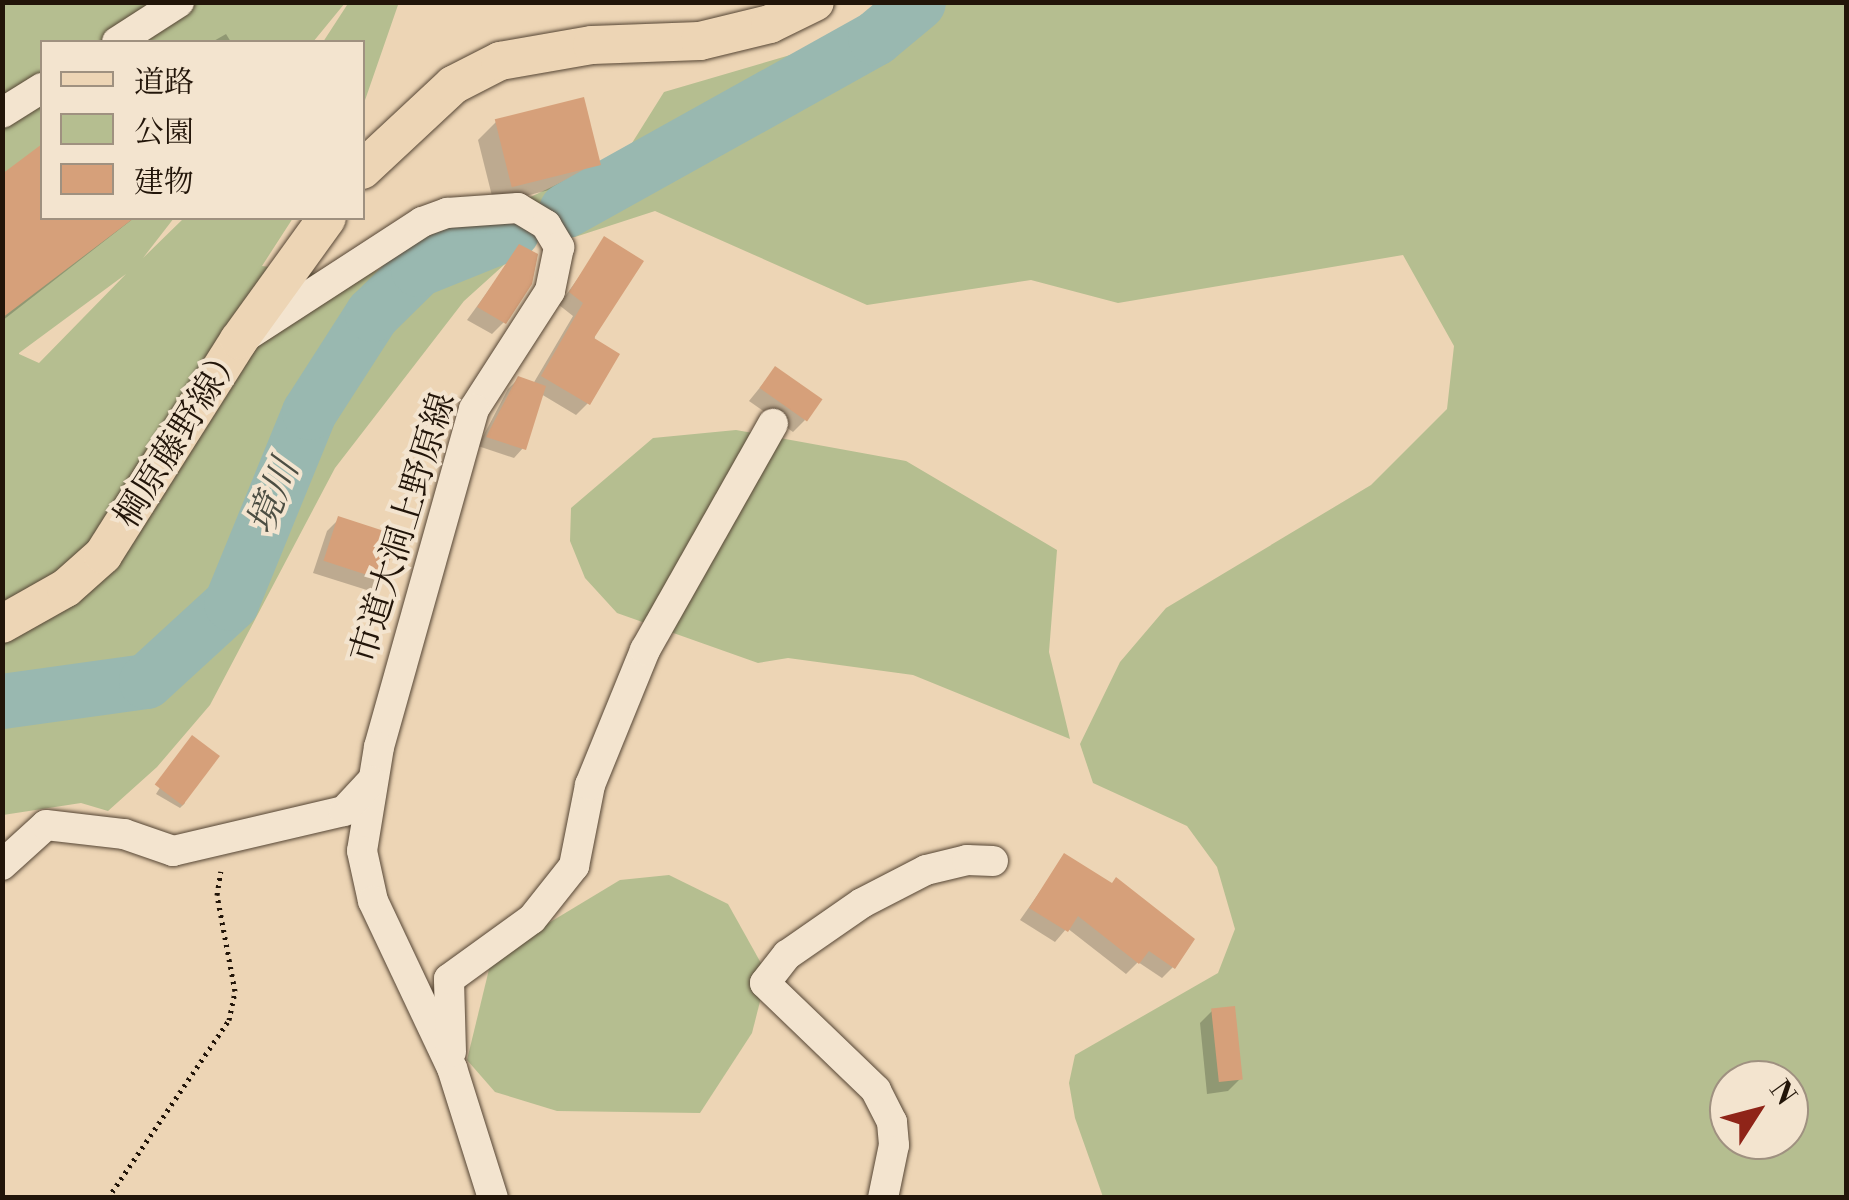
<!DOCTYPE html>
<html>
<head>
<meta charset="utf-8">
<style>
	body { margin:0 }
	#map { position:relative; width:1849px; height:1200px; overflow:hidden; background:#edd5b5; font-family:"Libre Bodoni","Noto Serif JP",serif }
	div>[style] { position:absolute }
	.green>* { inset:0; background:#b5be90 }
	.shadow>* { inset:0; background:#0003 }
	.river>* { height:55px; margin:-27.5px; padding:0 27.5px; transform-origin:27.5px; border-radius:27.5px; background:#99b8b0 }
	.building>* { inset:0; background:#d6a07a; transform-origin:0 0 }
	.path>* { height:5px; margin-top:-2.5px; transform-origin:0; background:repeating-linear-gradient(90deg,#221509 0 2.5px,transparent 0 7.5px) }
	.roads { filter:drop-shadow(0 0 2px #554534) drop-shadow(0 0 2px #554534) }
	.minor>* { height:30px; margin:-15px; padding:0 15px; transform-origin:15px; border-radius:15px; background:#f3e4cf }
	.major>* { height:38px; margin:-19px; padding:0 19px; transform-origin:19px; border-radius:19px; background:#edd5b5 }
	span { translate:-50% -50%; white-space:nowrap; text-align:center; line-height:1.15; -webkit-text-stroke:8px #f3e4cf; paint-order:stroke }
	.street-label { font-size:35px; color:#221509 }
	.water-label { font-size:38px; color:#4c4e43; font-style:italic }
	.frame { position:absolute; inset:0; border:5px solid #221509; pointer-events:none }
	.legend { position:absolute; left:40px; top:40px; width:325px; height:180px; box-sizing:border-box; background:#f3e4cf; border:2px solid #9f9180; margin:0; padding:12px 18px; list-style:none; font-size:30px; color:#221509 }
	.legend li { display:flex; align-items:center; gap:20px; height:50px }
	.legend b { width:50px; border:2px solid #9f9180 }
	.north { position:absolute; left:1709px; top:1060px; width:100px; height:100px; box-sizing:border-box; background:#f3e4cf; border:2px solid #9f9180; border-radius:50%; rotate:54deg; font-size:28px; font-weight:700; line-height:40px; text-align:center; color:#221509 }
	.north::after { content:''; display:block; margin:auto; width:35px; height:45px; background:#8f2418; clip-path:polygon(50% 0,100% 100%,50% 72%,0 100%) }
</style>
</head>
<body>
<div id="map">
	<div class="green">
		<i style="clip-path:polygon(349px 2px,398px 5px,363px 106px,362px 42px,323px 42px)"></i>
		<i style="clip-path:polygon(evenodd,3px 3px,345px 3px,313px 42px,42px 42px,42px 218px,174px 218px,143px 258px,184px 218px,293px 218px,262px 266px,359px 279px,627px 151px,664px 92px,838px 41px,877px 3px,1846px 3px,1846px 1197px,1103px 1197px,1075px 1118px,1069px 1083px,1075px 1055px,1218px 973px,1235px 929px,1217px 867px,1187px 826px,1093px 783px,1080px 744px,1120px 662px,1166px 608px,1371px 485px,1447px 409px,1454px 346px,1403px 255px,1118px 303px,1031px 280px,867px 305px,655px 211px,575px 237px,537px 235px,464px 301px,335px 468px,210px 705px,157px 767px,108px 811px,81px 803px,3px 815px,3px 3px,126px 274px,39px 363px,19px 354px,19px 353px,126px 274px,3px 3px,1729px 1080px,1789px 1080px,1789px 1140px,1729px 1140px,1729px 1080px)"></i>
		<i style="clip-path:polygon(736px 430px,906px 461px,1057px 550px,1049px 652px,1070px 739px,913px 675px,788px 658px,758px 663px,617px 613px,585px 578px,570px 541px,571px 508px,653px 438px)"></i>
		<i style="clip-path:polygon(669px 875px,728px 904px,767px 974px,752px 1033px,700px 1113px,557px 1111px,495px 1092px,467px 1060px,492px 957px,620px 880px)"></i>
	</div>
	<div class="shadow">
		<i style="clip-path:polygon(226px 34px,231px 42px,212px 42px)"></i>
		<i style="clip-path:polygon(496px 122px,598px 164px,580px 182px,494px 204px,478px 140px)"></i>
		<i style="clip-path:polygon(42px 147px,42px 218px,134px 218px,2px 321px,2px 178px)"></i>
		<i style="clip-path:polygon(605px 240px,588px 403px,576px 415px,541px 394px,523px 448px,514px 458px,478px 446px,508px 389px,518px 379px,533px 384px,573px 316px,559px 305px)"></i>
		<i style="clip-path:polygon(520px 247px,504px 322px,492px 334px,467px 320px)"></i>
		<i style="clip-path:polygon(775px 369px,805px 420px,793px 432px,749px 401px)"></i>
		<i style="clip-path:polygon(339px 519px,382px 579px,370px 591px,313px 573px,327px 531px)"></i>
		<i style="clip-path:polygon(187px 744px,185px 803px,180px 808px,156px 794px)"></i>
		<i style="clip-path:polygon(1065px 856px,1173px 967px,1162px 978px,1138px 962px,1126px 974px,1067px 928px,1055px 942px,1020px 920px)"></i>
		<i style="clip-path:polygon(1212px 1011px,1240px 1079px,1228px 1091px,1207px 1094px,1200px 1023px)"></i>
	</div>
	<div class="river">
		<i style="left:566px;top:210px;width:354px;rotate:-29.1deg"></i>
		<i style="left:875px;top:38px;width:56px;rotate:-39.9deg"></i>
		<i style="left:2px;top:701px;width:145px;rotate:-7.9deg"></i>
		<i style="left:146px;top:681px;width:115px;rotate:-42.5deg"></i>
		<i style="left:231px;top:603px;width:206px;rotate:-67.8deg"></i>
		<i style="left:309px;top:412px;width:117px;rotate:-57.3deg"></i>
		<i style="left:372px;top:314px;width:64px;rotate:-44.4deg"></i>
		<i style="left:418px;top:269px;width:101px;rotate:-22deg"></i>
	</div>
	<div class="building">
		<i style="left:584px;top:97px;width:70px;height:92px;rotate:76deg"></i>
		<i style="clip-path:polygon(42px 144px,42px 218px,134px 218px,2px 318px,2px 174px)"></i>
		<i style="clip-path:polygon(604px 236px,644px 261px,594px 338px,620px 354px,590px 405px,541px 376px,583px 303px,569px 292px)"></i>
		<i style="clip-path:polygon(519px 244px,538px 254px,532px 284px,506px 324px,477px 307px)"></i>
		<i style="left:775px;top:366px;width:58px;height:27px;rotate:35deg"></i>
		<i style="clip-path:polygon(518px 376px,546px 386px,526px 450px,486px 437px)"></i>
		<i style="left:338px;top:516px;width:63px;height:47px;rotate:18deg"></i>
		<i style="left:192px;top:735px;width:35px;height:62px;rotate:37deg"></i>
		<i style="clip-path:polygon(1064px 853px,1112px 883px,1116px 877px,1195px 939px,1175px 969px,1149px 951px,1139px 964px,1078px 916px,1068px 932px,1029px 908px)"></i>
		<i style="left:1235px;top:1006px;width:74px;height:24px;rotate:84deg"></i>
	</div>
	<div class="path">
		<i style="left:108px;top:1198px;width:215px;rotate:-55.8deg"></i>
		<i style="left:229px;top:1020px;width:30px;rotate:-78deg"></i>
		<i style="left:235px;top:991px;width:98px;rotate:-100.6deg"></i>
		<i style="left:217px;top:895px;width:24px;rotate:-81deg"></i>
	</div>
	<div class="roads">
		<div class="minor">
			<i style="left:117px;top:42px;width:74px;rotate:-32.8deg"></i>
			<i style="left:2px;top:113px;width:47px;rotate:-32deg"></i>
			<i style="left:245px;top:337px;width:211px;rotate:-33deg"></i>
			<i style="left:422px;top:222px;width:27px;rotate:-20deg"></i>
			<i style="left:447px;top:213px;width:71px;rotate:-4deg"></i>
			<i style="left:518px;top:208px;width:33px;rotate:31deg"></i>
			<i style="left:546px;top:225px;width:26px;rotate:59deg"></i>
			<i style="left:559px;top:247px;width:45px;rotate:101.6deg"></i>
			<i style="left:550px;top:291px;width:140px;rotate:122.8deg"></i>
			<i style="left:474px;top:409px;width:351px;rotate:105.7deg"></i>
			<i style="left:379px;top:747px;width:105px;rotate:99.3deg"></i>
			<i style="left:362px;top:851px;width:51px;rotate:77.6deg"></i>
			<i style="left:373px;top:901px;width:185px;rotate:64.7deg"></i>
			<i style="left:452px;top:1068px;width:136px;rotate:72.5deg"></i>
			<i style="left:2px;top:865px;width:59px;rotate:-42.3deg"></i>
			<i style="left:46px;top:825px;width:79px;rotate:6.6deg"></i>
			<i style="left:124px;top:834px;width:52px;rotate:19.1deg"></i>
			<i style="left:173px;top:851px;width:176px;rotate:-13.2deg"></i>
			<i style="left:344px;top:811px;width:41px;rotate:-47deg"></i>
			<i style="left:451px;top:1052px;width:73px;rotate:-91.6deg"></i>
			<i style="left:449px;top:979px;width:102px;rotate:-35.9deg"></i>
			<i style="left:532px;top:919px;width:68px;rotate:-51.6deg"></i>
			<i style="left:574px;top:866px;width:83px;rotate:-78.8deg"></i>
			<i style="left:590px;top:785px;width:146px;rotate:-67.8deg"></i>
			<i style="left:645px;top:650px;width:260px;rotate:-60.5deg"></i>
			<i style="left:883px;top:1198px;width:54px;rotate:-78.3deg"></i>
			<i style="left:894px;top:1145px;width:23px;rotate:-95deg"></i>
			<i style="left:892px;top:1122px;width:36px;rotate:-117deg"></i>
			<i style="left:876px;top:1090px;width:154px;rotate:-136.1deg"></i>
			<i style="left:765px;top:983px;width:36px;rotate:-52deg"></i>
			<i style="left:787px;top:955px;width:91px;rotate:-34.7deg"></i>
			<i style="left:862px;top:903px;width:72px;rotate:-27.3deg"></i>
			<i style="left:926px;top:870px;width:42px;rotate:-13.7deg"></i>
			<i style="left:967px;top:860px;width:26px;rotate:2deg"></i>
		</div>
		<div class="major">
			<i style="left:362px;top:170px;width:125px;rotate:-43deg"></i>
			<i style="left:453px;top:85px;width:53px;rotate:-27.1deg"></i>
			<i style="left:500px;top:61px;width:93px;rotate:-9.9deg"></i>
			<i style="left:592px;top:45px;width:108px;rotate:-2.1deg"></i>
			<i style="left:700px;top:41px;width:72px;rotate:-13.7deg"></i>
			<i style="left:770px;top:24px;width:50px;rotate:-26.1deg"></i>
			<i style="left:2px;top:624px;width:73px;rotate:-29.4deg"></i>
			<i style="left:66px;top:588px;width:50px;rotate:-41.7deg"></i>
			<i style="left:103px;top:555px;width:254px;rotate:-57.7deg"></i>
			<i style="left:239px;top:340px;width:150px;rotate:-54.2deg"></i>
		</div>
	</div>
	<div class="street-label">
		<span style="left:180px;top:436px;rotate:-58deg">棡原藤野線）</span>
		<span style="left:404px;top:528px;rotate:-73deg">市道大洞上野原線</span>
	</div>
	<div class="water-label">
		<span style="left:274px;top:497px;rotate:-68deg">境川</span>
	</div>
	<div class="frame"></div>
	<ul class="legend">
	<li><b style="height:12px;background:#edd5b5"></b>道路</li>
	<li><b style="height:28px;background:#b5be90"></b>公園</li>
	<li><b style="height:28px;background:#d6a07a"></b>建物</li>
	</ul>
	<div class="north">N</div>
</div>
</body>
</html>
